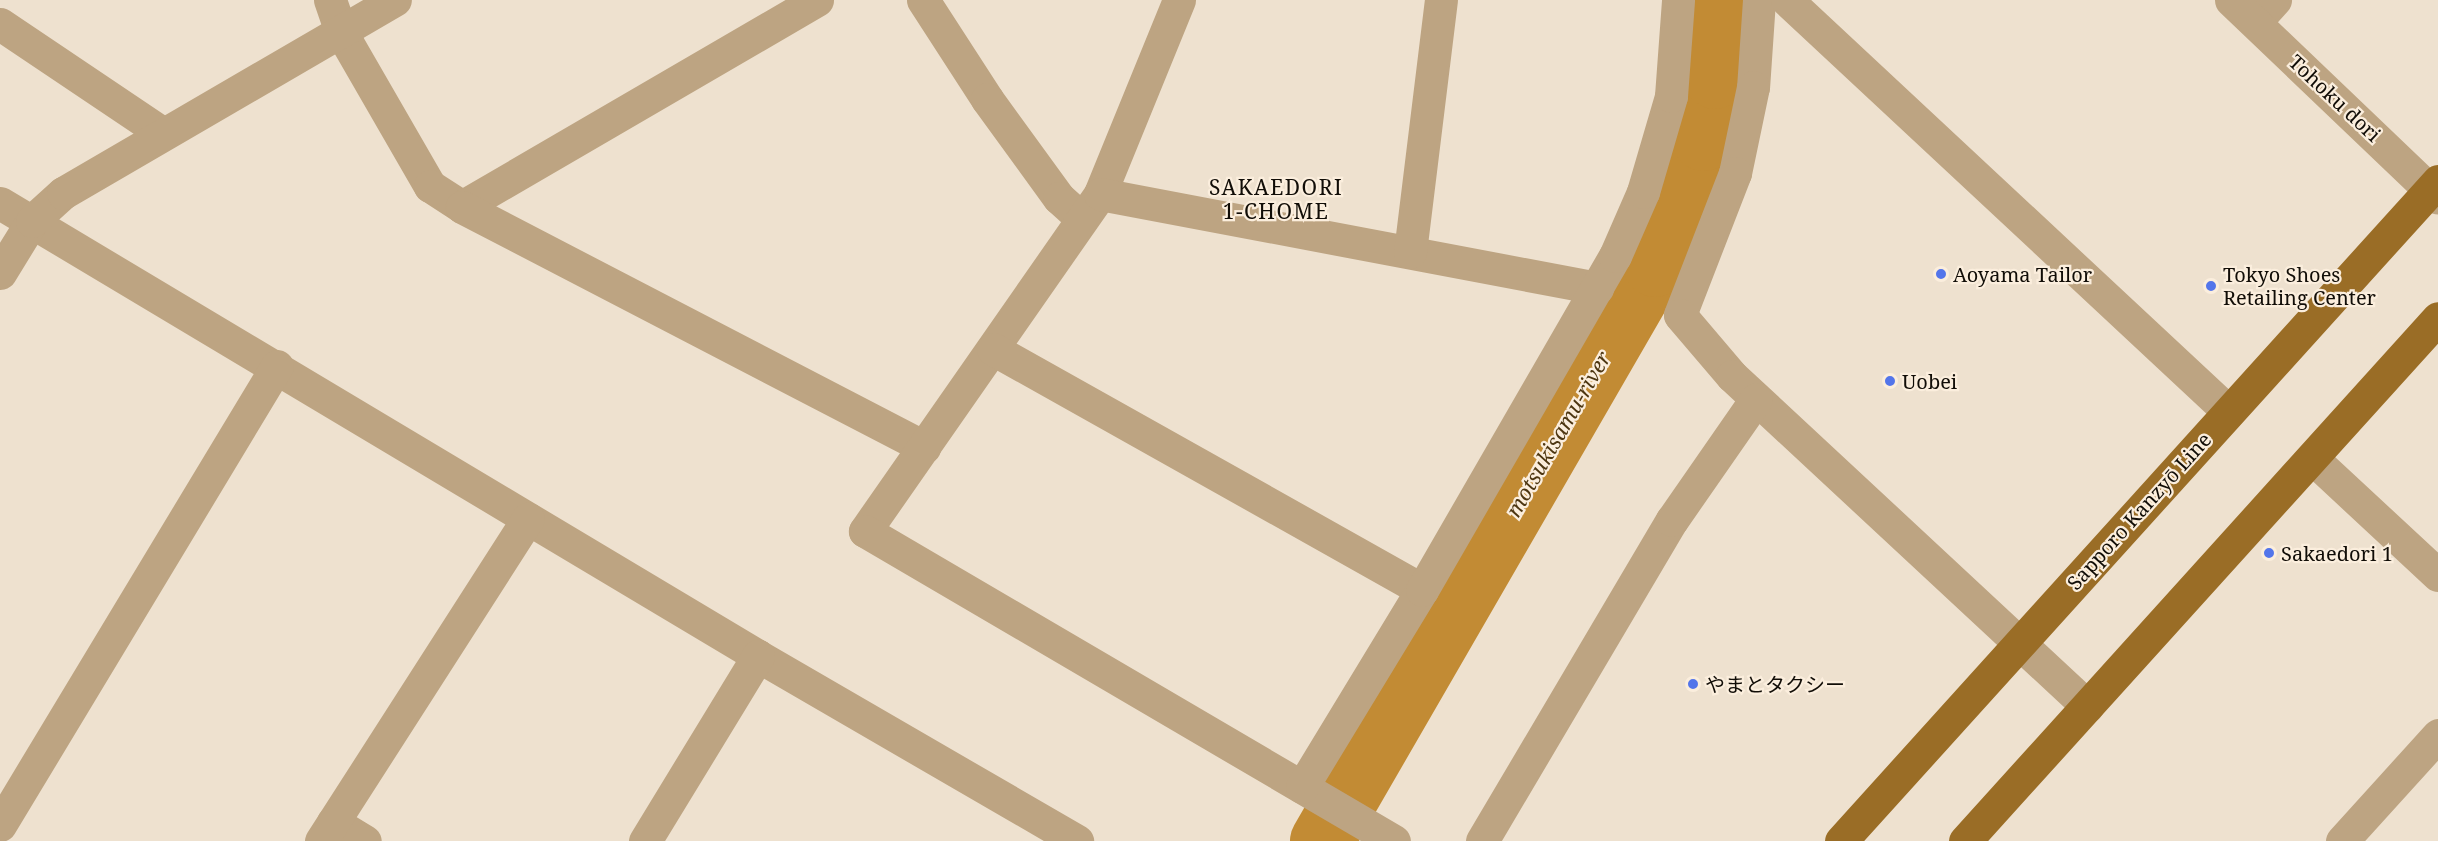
<!DOCTYPE html>
<html>
<head>
<meta charset="utf-8">
<style>
	body { margin:0 }
	#map { position:relative; width:2438px; height:841px; overflow:hidden; background:#eee1cf; font-family:"Noto Serif","Noto Sans JP",serif }
	div>[style] { position:absolute }
	.river>* { height:64px; margin:-32px; padding:0 32px; transform-origin:32px; border-radius:32px; background:#c28b34 }
	.minor>* { height:33px; margin:-16.5px; padding:0 16.5px; transform-origin:16.5px; border-radius:16.5px; background:#bda482 }
	.tertiary>* { height:33px; margin:-16.5px; padding:0 16.5px; transform-origin:16.5px; border-radius:16.5px; background:#bda482 }
	.primary>* { height:33px; margin:-16.5px; padding:0 16.5px; transform-origin:16.5px; border-radius:16.5px; background:#9a6d26 }
	.dots>* { width:16px; height:16px; translate:-50% -50%; box-sizing:border-box; border:3px solid #fbeedd; border-radius:50% }
	span { translate:-50% -50%; white-space:nowrap; text-align:center; line-height:1.15; -webkit-text-stroke:4.5px #fbeedd; paint-order:stroke }
	.street-label { font-size:20px; color:#110d07 }
	.poi-label { font-size:20px; color:#110d07 }
	.left { translate:0 -50%; text-align:left }
	.neighbourhood-label { font-size:21px; color:#110d07; letter-spacing:1.5px }
	.water-label { font-size:21px; color:#4d3611; font-style:italic }
</style>
</head>
<body>
<div id="map">
	<div class="river">
		<i style="left:1322px;top:841px;width:665px;rotate:-59.97deg"></i>
		<i style="left:1655px;top:265px;width:135px;rotate:-68.7deg"></i>
		<i style="left:1704px;top:139px;width:63px;rotate:-79.9deg"></i>
		<i style="left:1715px;top:77px;width:77px;rotate:-86.3deg"></i>
	</div>
	<div class="minor">
		<i style="left:330px;top:0;width:34px;rotate:71deg"></i>
		<i style="left:341px;top:32px;width:178px;rotate:60deg"></i>
		<i style="left:430px;top:186px;width:38px;rotate:33deg"></i>
		<i style="left:817px;top:0;width:411px;rotate:149.8deg"></i>
		<i style="left:462px;top:207px;width:521px;rotate:27.45deg"></i>
		<i style="left:923px;top:0;width:118px;rotate:57.1deg"></i>
		<i style="left:987px;top:99px;width:122px;rotate:54deg"></i>
		<i style="left:1059px;top:198px;width:31px;rotate:42deg"></i>
		<i style="left:1179px;top:0;width:209px;rotate:112.2deg"></i>
		<i style="left:1100px;top:194px;width:411px;rotate:124.9deg"></i>
		<i style="left:865px;top:531px;width:613px;rotate:30.37deg"></i>
		<i style="left:1759px;top:0;width:87px;rotate:93.9deg"></i>
		<i style="left:1753px;top:87px;width:88px;rotate:101.8deg"></i>
		<i style="left:1735px;top:173px;width:152px;rotate:111.2deg"></i>
		<i style="left:1680px;top:315px;width:80px;rotate:49.6deg"></i>
		<i style="left:1732px;top:376px;width:485px;rotate:42.9deg"></i>
		<i style="left:1787px;top:0;width:604px;rotate:42.99deg"></i>
		<i style="left:2255px;top:22px;width:30px;rotate:-48deg"></i>
		<i style="left:0;top:24px;width:197px;rotate:33.9deg"></i>
		<i style="left:1100px;top:194px;width:506px;rotate:10.71deg"></i>
		<i style="left:0;top:203px;width:883px;rotate:30.86deg"></i>
		<i style="left:758px;top:656px;width:369px;rotate:30.1deg"></i>
		<i style="left:1410px;top:252px;width:254px;rotate:-83deg"></i>
		<i style="left:0;top:273px;width:61px;rotate:-58.4deg"></i>
		<i style="left:32px;top:221px;width:42px;rotate:-42.1deg"></i>
		<i style="left:63px;top:193px;width:384px;rotate:-30.2deg"></i>
		<i style="left:993px;top:349px;width:492px;rotate:29.3deg"></i>
		<i style="left:2312px;top:458px;width:172px;rotate:42.9deg"></i>
		<i style="left:1302px;top:787px;width:231px;rotate:-58.7deg"></i>
		<i style="left:1422px;top:590px;width:386px;rotate:-60deg"></i>
		<i style="left:1615px;top:256px;width:70px;rotate:-66.4deg"></i>
		<i style="left:1643px;top:192px;width:100px;rotate:-73.7deg"></i>
		<i style="left:1671px;top:96px;width:96px;rotate:-85.8deg"></i>
		<i style="left:333px;top:822px;width:37px;rotate:31deg"></i>
		<i style="left:0;top:825px;width:536px;rotate:-58.89deg"></i>
		<i style="left:321px;top:841px;width:383px;rotate:-57.3deg"></i>
		<i style="left:645px;top:841px;width:217px;rotate:-58.6deg"></i>
		<i style="left:1482px;top:841px;width:373px;rotate:-59.4deg"></i>
		<i style="left:1672px;top:520px;width:147px;rotate:-55.2deg"></i>
		<i style="left:2342px;top:841px;width:143px;rotate:-47.8deg"></i>
	</div>
	<div class="tertiary">
		<i style="left:2231px;top:0;width:286px;rotate:43.7deg"></i>
	</div>
	<div class="primary">
		<i style="left:1841px;top:841px;width:890px;rotate:-47.87deg"></i>
		<i style="left:1965px;top:841px;width:705px;rotate:-47.87deg"></i>
	</div>
	<div class="dots">
		<i style="left:1941px;top:274px;background:#5375ea"></i>
		<i style="left:2211px;top:286px;background:#5375ea"></i>
		<i style="left:1890px;top:381px;background:#5375ea"></i>
		<i style="left:2269px;top:553px;background:#5375ea"></i>
		<i style="left:1693px;top:684px;background:#5375ea"></i>
	</div>
	<div class="street-label">
		<span style="left:2335px;top:98px;rotate:43deg">Tohoku dori</span>
		<span style="left:2139px;top:511px;rotate:-48deg">Sapporo Kanzyō Line</span>
	</div>
	<div class="poi-label">
		<span class="left" style="left:1953px;top:274px">Aoyama Tailor</span>
		<span class="left" style="left:2223px;top:286px">Tokyo Shoes<br>Retailing Center</span>
		<span class="left" style="left:1902px;top:381px">Uobei</span>
		<span class="left" style="left:2281px;top:553px">Sakaedori 1</span>
		<span class="left" style="left:1705px;top:684px">やまとタクシー</span>
	</div>
	<div class="neighbourhood-label">
		<span style="left:1276px;top:199px">SAKAEDORI<br>1-CHOME</span>
	</div>
	<div class="water-label">
		<span style="left:1558px;top:434px;rotate:-60deg">motsukisamu-river</span>
	</div>
</div>
</body>
</html>
